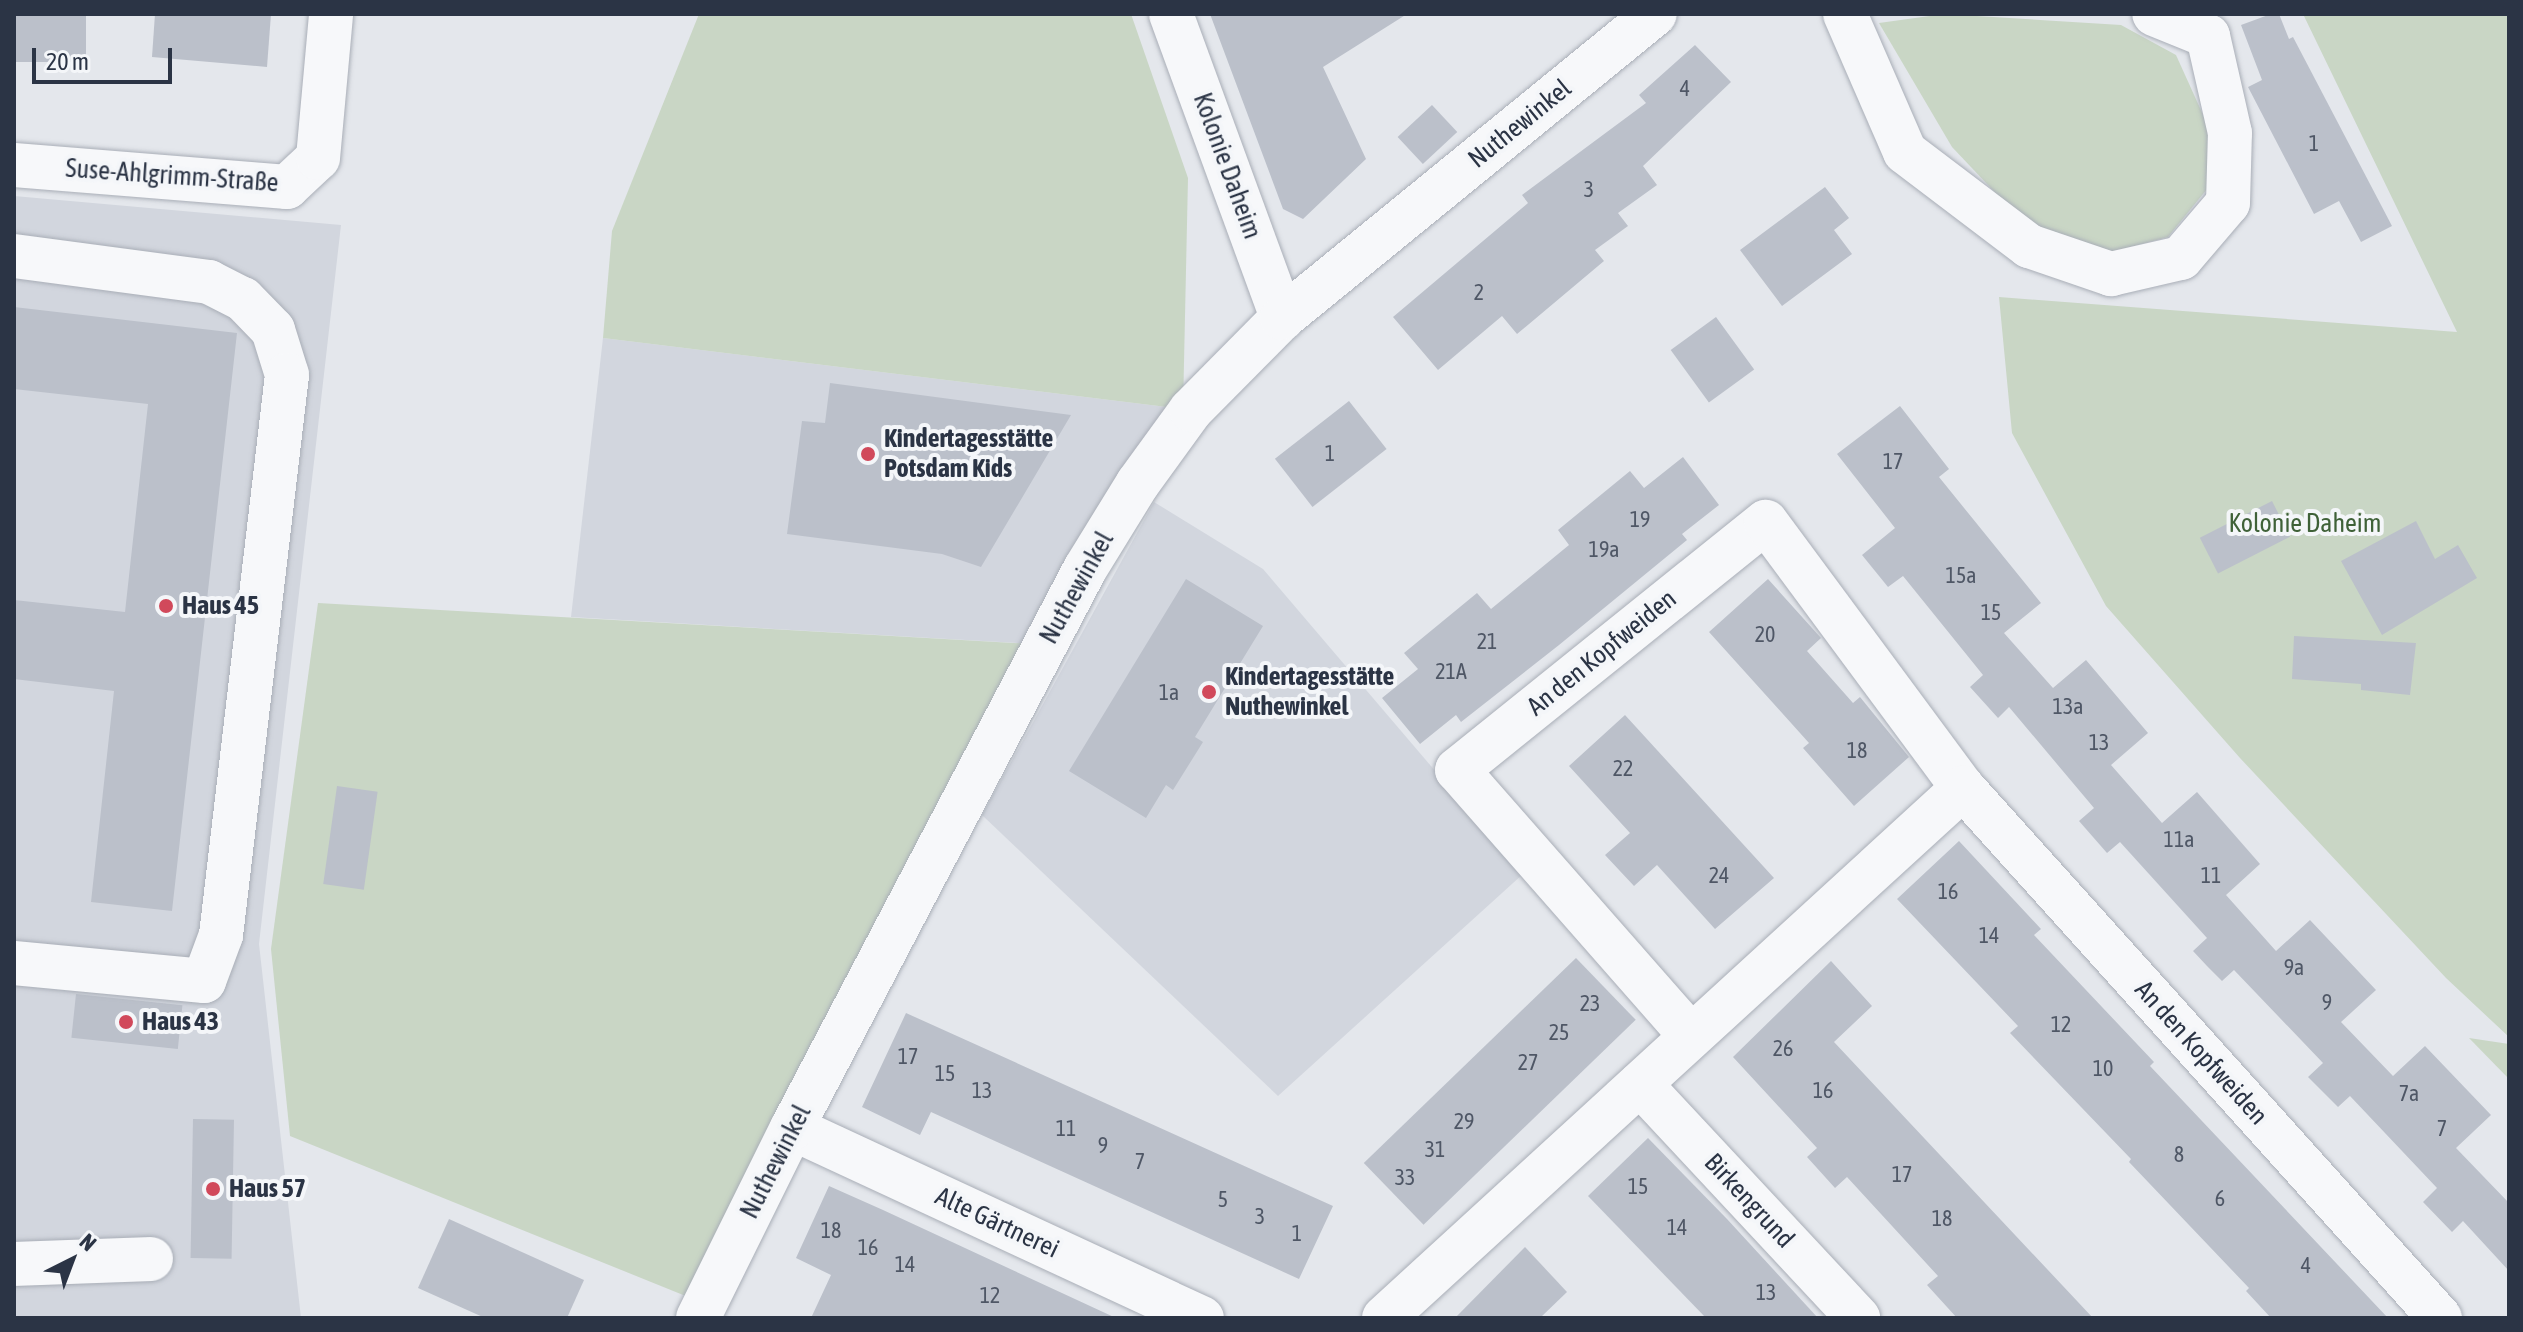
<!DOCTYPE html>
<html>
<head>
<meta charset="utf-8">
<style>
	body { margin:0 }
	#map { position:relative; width:2523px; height:1332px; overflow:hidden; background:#e4e7ec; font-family:"Asap Condensed",sans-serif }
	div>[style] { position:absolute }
	.built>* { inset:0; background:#d2d6de }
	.green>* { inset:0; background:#c9d6c5 }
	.building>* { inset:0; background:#bbc0ca; transform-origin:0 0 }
	.roads { filter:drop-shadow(0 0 2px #a9aeb7) drop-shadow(0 0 2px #a9aeb7) }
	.minor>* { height:44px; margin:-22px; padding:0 22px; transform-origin:22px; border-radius:22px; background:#f7f8fa }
	.dots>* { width:22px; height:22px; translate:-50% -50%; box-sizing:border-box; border:4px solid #f4f6f9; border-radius:50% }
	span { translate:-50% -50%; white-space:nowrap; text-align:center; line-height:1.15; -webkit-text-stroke:8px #f4f6f9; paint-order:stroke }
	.number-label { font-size:22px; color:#4f5766 }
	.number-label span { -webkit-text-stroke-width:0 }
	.street-label { font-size:26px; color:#2b3445 }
	.poi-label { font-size:26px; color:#2b3445; font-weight:700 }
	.left { translate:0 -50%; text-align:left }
	.park-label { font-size:26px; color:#3f6138 }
	.frame { position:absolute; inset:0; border:16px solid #2b3445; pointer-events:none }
	.north { position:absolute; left:32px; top:1220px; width:80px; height:80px; -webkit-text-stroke:6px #f4f6f9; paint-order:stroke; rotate:42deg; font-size:22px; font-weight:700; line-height:32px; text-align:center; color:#2b3445 }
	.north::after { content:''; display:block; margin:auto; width:28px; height:36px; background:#2b3445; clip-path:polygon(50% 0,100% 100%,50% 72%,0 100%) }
	.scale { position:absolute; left:32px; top:48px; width:140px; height:36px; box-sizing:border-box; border:4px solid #2b3445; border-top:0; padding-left:10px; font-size:24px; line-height:28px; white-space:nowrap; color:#2b3445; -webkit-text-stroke:6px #f4f6f9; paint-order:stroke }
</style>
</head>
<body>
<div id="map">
	<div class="built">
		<i style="clip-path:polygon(14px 196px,341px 225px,259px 944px,301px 1318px,14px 1318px)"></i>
		<i style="clip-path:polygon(603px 338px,1183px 409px,1033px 644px,571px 617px)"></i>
		<i style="clip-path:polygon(1154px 502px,1263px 569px,1523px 874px,1278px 1096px,982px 815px)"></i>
	</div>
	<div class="green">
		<i style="clip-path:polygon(699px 14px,1131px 14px,1188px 178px,1183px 409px,603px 338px,612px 231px)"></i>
		<i style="clip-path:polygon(1944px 14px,2121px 25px,2176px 55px,2209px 128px,2212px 183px,2168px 237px,2112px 252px,2023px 222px,1952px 147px,1879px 23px)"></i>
		<i style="clip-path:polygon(2303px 14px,2509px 14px,2509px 1037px,2446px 978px,2240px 758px,2106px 606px,2012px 433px,1999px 297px,2457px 332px)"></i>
		<i style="clip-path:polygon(318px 603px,1033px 644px,698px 1301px,290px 1136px,271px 949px)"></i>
		<i style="clip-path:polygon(2469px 1038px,2509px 1044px,2509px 1079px)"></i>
	</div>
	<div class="building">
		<i style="left:14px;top:14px;width:72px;height:48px"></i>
		<i style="clip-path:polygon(155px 14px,271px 14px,267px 67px,152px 57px)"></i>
		<i style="clip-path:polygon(1210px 14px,1407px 14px,1323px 67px,1366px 159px,1303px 219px,1283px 209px)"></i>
		<i style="clip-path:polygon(2271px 14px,2279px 14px,2289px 39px,2293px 37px,2392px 226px,2361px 242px,2339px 201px,2314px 214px,2248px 87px,2262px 80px,2241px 25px)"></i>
		<i style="clip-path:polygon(1695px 45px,1731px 82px,1643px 166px,1657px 185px,1618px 213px,1628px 226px,1595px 250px,1604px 261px,1517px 334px,1502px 316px,1438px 370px,1393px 317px,1528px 203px,1522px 195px,1646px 103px,1639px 95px)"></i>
		<i style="left:1432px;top:105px;width:37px;height:47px;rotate:47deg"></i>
		<i style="clip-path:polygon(1825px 187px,1849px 218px,1834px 230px,1852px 254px,1782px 306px,1740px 250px)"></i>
		<i style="clip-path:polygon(14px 307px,237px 333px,172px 911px,91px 902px,114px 691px,14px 679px,14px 600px,125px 612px,148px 404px,14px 389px)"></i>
		<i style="left:1716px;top:317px;width:65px;height:56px;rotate:54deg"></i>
		<i style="clip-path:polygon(830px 383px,1071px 415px,981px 567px,942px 554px,787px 534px,802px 421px,825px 423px)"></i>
		<i style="left:1349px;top:401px;width:61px;height:94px;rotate:52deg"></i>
		<i style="clip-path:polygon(1900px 406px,1949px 469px,1939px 477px,2041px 603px,2004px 633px,2053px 688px,2086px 660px,2148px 733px,2111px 765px,2162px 823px,2197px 792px,2260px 864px,2226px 895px,2276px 951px,2310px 920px,2376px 990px,2341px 1022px,2393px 1076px,2425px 1046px,2491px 1115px,2456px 1148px,2509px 1203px,2509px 1271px,2463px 1221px,2452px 1232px,2423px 1202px,2437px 1188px,2350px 1096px,2338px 1107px,2308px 1077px,2323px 1063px,2234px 970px,2222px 981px,2207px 966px,2193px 951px,2207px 938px,2120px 842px,2107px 853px,2079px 821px,2094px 808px,2009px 707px,1998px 718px,1970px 687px,1983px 675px,1903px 576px,1888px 587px,1862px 555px,1895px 528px,1837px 454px)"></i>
		<i style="clip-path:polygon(1683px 457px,1719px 505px,1682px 534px,1687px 540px,1559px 645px,1461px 722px,1456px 715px,1420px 744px,1382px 698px,1418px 669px,1404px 653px,1477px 593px,1491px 609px,1569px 545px,1558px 530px,1630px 471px,1644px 488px)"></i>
		<i style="left:2272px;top:501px;width:40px;height:81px;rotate:63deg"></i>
		<i style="clip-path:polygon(2416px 521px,2435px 559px,2458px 545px,2477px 578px,2382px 635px,2341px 561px)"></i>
		<i style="clip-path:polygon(1186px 579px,1263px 626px,1195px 737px,1203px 742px,1173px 790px,1166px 785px,1146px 818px,1069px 771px)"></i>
		<i style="clip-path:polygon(1768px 579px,1821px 638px,1807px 651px,1853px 703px,1860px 697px,1909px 757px,1854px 806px,1803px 748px,1809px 743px,1709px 632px)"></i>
		<i style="clip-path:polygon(2294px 636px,2416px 643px,2410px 695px,2361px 690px,2361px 684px,2292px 679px)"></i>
		<i style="clip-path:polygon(1625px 715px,1774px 878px,1715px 929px,1657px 865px,1634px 886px,1605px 855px,1630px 833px,1569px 766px)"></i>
		<i style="left:337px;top:786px;width:41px;height:99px;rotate:8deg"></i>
		<i style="clip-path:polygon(1959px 841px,2041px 929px,2034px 935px,2154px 1062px,2150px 1066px,2388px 1318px,2271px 1318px,2246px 1291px,2249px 1288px,2129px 1162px,2131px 1159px,2010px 1033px,2018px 1026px,1897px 899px)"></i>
		<i style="left:1576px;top:958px;width:86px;height:295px;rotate:46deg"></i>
		<i style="clip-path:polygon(1831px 961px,1872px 1006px,1834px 1042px,2093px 1318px,1957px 1318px,1927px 1285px,1938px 1276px,1847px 1177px,1835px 1188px,1807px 1157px,1817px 1148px,1733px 1057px)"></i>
		<i style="left:76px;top:994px;width:107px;height:44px;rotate:6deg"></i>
		<i style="clip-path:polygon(906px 1013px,1333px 1206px,1299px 1279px,931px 1112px,920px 1135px,862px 1107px)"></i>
		<i style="left:193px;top:1119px;width:41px;height:139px;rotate:1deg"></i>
		<i style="clip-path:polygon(1648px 1138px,1727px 1219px,1818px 1318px,1706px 1318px,1588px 1196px)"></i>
		<i style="clip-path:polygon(829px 1186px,883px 1210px,1116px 1318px,811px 1318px,831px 1275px,796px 1258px)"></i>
		<i style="clip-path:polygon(449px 1219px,584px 1280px,567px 1318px,485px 1318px,418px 1288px)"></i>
		<i style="clip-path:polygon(1525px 1247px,1567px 1292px,1540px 1318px,1455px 1318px)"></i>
	</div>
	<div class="roads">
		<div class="minor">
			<i style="left:1171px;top:14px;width:324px;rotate:69.9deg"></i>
			<i style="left:1845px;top:14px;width:150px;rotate:66.5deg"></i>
			<i style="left:1905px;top:152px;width:156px;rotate:37.2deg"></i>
			<i style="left:2029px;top:246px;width:87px;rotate:18.9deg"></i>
			<i style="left:2111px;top:274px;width:72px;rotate:-12.9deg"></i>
			<i style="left:2181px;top:258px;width:72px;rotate:-49.5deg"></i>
			<i style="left:2228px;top:203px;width:70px;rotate:-88.4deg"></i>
			<i style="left:2230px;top:133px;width:99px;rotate:-102.8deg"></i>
			<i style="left:2208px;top:36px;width:58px;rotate:-157.8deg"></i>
			<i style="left:14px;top:165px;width:274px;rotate:4.6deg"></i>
			<i style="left:287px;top:187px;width:42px;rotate:-43.1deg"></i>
			<i style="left:318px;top:158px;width:145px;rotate:-84.8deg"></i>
			<i style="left:14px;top:256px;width:197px;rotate:7.6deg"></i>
			<i style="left:209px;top:282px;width:38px;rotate:27deg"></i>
			<i style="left:243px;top:299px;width:43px;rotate:45.9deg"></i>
			<i style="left:273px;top:330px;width:47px;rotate:72.7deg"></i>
			<i style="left:287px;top:375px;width:564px;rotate:96.72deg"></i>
			<i style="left:221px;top:935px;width:49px;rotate:110.3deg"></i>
			<i style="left:204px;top:981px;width:191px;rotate:-174.6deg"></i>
			<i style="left:1691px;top:1036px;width:354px;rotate:-131.3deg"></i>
			<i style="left:1457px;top:770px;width:396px;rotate:-38.8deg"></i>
			<i style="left:1766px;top:522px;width:331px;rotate:53.5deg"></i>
			<i style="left:1963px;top:788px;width:713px;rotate:48.01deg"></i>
			<i style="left:1640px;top:1084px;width:320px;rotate:47deg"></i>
			<i style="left:792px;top:1128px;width:452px;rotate:24.9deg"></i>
			<i style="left:14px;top:1264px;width:137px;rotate:-2.1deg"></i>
			<i style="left:698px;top:1318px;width:212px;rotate:-63.7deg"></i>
			<i style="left:792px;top:1128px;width:631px;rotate:-62.34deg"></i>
			<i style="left:1085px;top:569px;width:101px;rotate:-58.4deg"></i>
			<i style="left:1138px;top:483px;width:90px;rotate:-54deg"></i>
			<i style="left:1191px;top:410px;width:129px;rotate:-45.3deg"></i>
			<i style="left:1282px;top:318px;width:481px;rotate:-39.2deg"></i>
			<i style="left:1384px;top:1318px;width:785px;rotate:-42.47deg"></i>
		</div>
	</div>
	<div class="dots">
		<i style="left:868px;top:454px;background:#d1495b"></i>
		<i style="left:166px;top:606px;background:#d1495b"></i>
		<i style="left:1209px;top:692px;background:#d1495b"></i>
		<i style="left:126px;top:1022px;background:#d1495b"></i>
		<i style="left:213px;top:1189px;background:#d1495b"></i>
	</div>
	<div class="number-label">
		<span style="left:1685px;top:89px">4</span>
		<span style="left:2314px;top:144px">1</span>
		<span style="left:1589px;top:190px">3</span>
		<span style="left:1479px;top:293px">2</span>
		<span style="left:1330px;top:454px">1</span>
		<span style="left:1893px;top:462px">17</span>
		<span style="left:1640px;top:520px">19</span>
		<span style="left:1604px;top:550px">19a</span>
		<span style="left:1961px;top:576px">15a</span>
		<span style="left:1991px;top:613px">15</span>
		<span style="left:1765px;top:635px">20</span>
		<span style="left:1487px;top:642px">21</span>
		<span style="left:1451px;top:672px">21A</span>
		<span style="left:1169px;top:693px">1a</span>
		<span style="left:2068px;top:707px">13a</span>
		<span style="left:2099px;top:743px">13</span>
		<span style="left:1857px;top:751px">18</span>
		<span style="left:1623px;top:769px">22</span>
		<span style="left:2179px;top:840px">11a</span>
		<span style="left:1719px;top:876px">24</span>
		<span style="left:2211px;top:876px">11</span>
		<span style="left:1948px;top:892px">16</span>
		<span style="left:1989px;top:936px">14</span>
		<span style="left:2294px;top:968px">9a</span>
		<span style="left:2327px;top:1003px">9</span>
		<span style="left:1590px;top:1004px">23</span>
		<span style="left:2061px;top:1025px">12</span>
		<span style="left:1559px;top:1033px">25</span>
		<span style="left:1783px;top:1049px">26</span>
		<span style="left:908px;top:1057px">17</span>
		<span style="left:1528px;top:1063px">27</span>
		<span style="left:2103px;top:1069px">10</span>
		<span style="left:945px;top:1074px">15</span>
		<span style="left:982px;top:1091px">13</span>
		<span style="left:1823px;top:1091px">16</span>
		<span style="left:2409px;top:1094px">7a</span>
		<span style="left:1464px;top:1122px">29</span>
		<span style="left:1066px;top:1129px">11</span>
		<span style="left:2442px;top:1129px">7</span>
		<span style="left:1103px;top:1146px">9</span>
		<span style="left:1435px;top:1150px">31</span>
		<span style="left:2179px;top:1155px">8</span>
		<span style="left:1140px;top:1162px">7</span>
		<span style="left:1902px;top:1175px">17</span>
		<span style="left:1405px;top:1178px">33</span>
		<span style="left:1638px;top:1187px">15</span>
		<span style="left:2220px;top:1199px">6</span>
		<span style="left:1223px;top:1200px">5</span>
		<span style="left:1260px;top:1217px">3</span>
		<span style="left:1942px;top:1219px">18</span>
		<span style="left:1677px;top:1228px">14</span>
		<span style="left:831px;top:1231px">18</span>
		<span style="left:1297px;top:1234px">1</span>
		<span style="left:868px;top:1248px">16</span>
		<span style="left:905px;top:1265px">14</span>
		<span style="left:2306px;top:1266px">4</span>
		<span style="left:1766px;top:1293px">13</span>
		<span style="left:990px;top:1296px">12</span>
	</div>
	<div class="street-label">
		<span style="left:1520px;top:124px;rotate:-39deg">Nuthewinkel</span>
		<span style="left:1227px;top:166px;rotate:70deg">Kolonie Daheim</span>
		<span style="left:172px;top:176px;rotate:4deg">Suse-Ahlgrimm-Straße</span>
		<span style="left:1077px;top:588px;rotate:-61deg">Nuthewinkel</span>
		<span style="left:1602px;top:653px;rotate:-39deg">An den Kopfweiden</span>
		<span style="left:2201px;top:1053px;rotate:48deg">An den Kopfweiden</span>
		<span style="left:776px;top:1162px;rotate:-63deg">Nuthewinkel</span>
		<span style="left:1749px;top:1201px;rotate:47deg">Birkengrund</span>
		<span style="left:997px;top:1223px;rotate:25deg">Alte Gärtnerei</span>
	</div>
	<div class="poi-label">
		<span class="left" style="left:884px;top:454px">Kindertagesstätte<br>Potsdam Kids</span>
		<span class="left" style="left:182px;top:606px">Haus 45</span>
		<span class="left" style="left:1225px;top:692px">Kindertagesstätte<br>Nuthewinkel</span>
		<span class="left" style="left:142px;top:1022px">Haus 43</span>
		<span class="left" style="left:229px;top:1189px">Haus 57</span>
	</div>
	<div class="park-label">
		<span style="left:2305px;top:524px">Kolonie Daheim</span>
	</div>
	<div class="frame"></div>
	<div class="north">N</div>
	<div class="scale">20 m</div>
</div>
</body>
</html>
